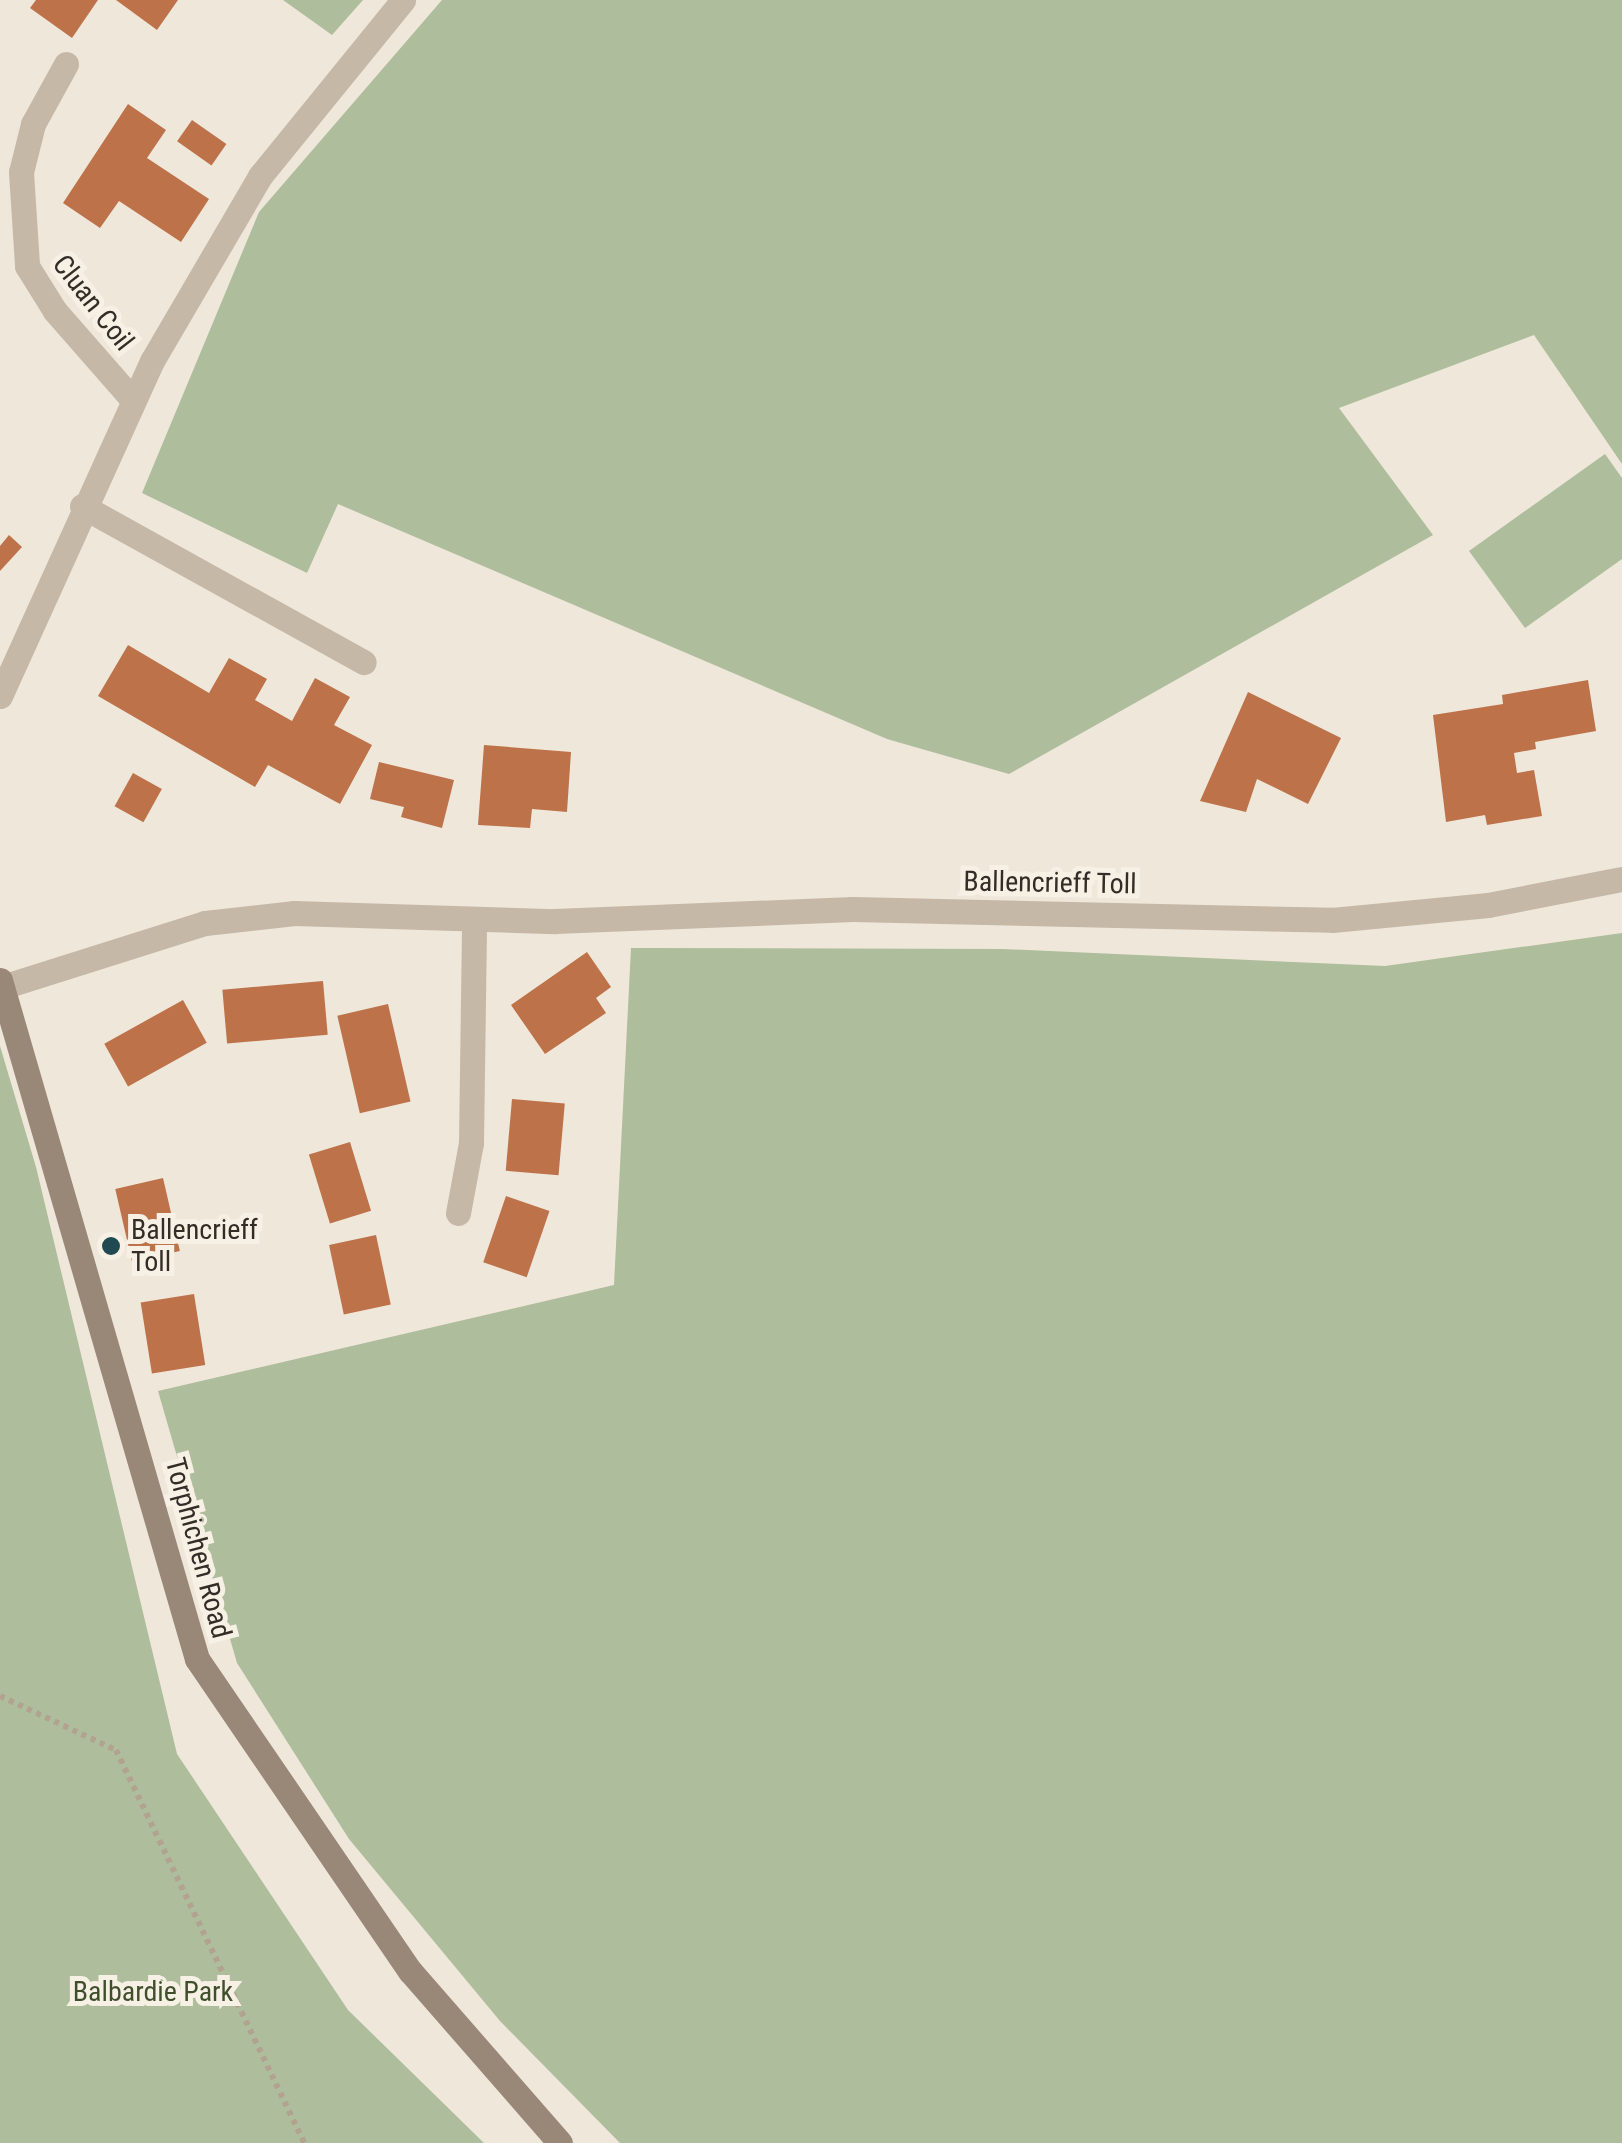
<!DOCTYPE html>
<html>
<head>
<meta charset="utf-8">
<style>
	body { margin:0 }
	#map { position:relative; width:1622px; height:2143px; overflow:hidden; background:#efe7da; font-family:"Roboto Condensed",sans-serif }
	div>[style] { position:absolute }
	.green>* { inset:0; background:#aebd9b }
	.building>* { inset:0; background:#bd724a; transform-origin:0 0 }
	.path>* { height:6px; margin-top:-3px; transform-origin:0; background:repeating-linear-gradient(90deg,#b2a391 0 5px,transparent 0 10px) }
	.minor>* { height:25px; margin:-12.5px; padding:0 12.5px; transform-origin:12.5px; border-radius:12.5px; background:#c6b8a7 }
	.tertiary>* { height:25px; margin:-12.5px; padding:0 12.5px; transform-origin:12.5px; border-radius:12.5px; background:#c6b8a7 }
	.secondary>* { height:25px; margin:-12.5px; padding:0 12.5px; transform-origin:12.5px; border-radius:12.5px; background:#998878 }
	.dots>* { width:28px; height:28px; translate:-50% -50%; box-sizing:border-box; border:5px solid #f7f1e5; border-radius:50% }
	span { translate:-50% -50%; white-space:nowrap; text-align:center; line-height:1.15; -webkit-text-stroke:10px #f7f1e5; paint-order:stroke }
	.street-label { font-size:28px; color:#332c27 }
	.poi-label { font-size:28px; color:#332c27 }
	.left { translate:0 -50%; text-align:left }
	.park-label { font-size:28px; color:#3f4f2c }
</style>
</head>
<body>
<div id="map">
	<div class="green">
		<i style="clip-path:polygon(283px 0,363px 0,332px 35px)"></i>
		<i style="clip-path:polygon(442px 0,1622px 0,1622px 464px,1534px 335px,1339px 408px,1433px 535px,1009px 774px,887px 739px,338px 504px,307px 573px,142px 493px,259px 212px)"></i>
		<i style="clip-path:polygon(1605px 454px,1622px 478px,1622px 559px,1525px 628px,1469px 551px)"></i>
		<i style="clip-path:polygon(1622px 933px,1622px 2143px,620px 2143px,500px 2021px,349px 1839px,237px 1663px,158px 1391px,614px 1285px,631px 948px,1003px 949px,1385px 966px)"></i>
		<i style="clip-path:polygon(0 1046px,36px 1167px,177px 1754px,348px 2010px,484px 2143px,0 2143px)"></i>
	</div>
	<div class="building">
		<i style="clip-path:polygon(36px 0,98px 0,72px 38px,30px 8px)"></i>
		<i style="clip-path:polygon(116px 0,178px 0,157px 30px)"></i>
		<i style="clip-path:polygon(128px 104px,166px 130px,147px 158px,209px 199px,181px 242px,119px 201px,100px 228px,63px 203px)"></i>
		<i style="left:192px;top:120px;width:42px;height:26px;rotate:35deg"></i>
		<i style="clip-path:polygon(9px 535px,22px 547px,0 571px,0 546px)"></i>
		<i style="clip-path:polygon(128px 645px,209px 693px,229px 658px,267px 679px,255px 700px,292px 721px,315px 678px,350px 697px,334px 725px,372px 745px,340px 804px,268px 765px,255px 787px,98px 696px)"></i>
		<i style="clip-path:polygon(1588px 680px,1596px 731px,1535px 742px,1536px 749px,1514px 753px,1517px 773px,1534px 770px,1542px 816px,1487px 825px,1485px 815px,1446px 822px,1433px 715px,1503px 704px,1502px 695px)"></i>
		<i style="clip-path:polygon(1248px 692px,1341px 738px,1308px 804px,1257px 779px,1246px 812px,1200px 801px)"></i>
		<i style="clip-path:polygon(484px 745px,571px 752px,567px 812px,532px 809px,530px 828px,478px 825px)"></i>
		<i style="clip-path:polygon(379px 762px,454px 780px,442px 828px,401px 817px,404px 807px,370px 799px)"></i>
		<i style="left:133px;top:773px;width:33px;height:38px;rotate:29deg"></i>
		<i style="clip-path:polygon(587px 952px,611px 987px,596px 998px,606px 1013px,545px 1054px,511px 1005px)"></i>
		<i style="left:323px;top:981px;width:54px;height:101px;rotate:85deg"></i>
		<i style="left:183px;top:1000px;width:49px;height:90px;rotate:61deg"></i>
		<i style="left:388px;top:1004px;width:100px;height:52px;rotate:77deg"></i>
		<i style="left:512px;top:1099px;width:53px;height:72px;rotate:5deg"></i>
		<i style="left:350px;top:1142px;width:72px;height:43px;rotate:73deg"></i>
		<i style="left:163px;top:1178px;width:75px;height:49px;rotate:77deg"></i>
		<i style="left:506px;top:1196px;width:46px;height:70px;rotate:19deg"></i>
		<i style="left:376px;top:1235px;width:71px;height:48px;rotate:78deg"></i>
		<i style="left:194px;top:1294px;width:72px;height:54px;rotate:81deg"></i>
	</div>
	<div class="path">
		<i style="left:0;top:1696px;width:128px;rotate:25deg"></i>
		<i style="left:116px;top:1750px;width:436px;rotate:64.4deg"></i>
	</div>
	<div class="minor">
		<i style="left:66px;top:64px;width:68px;rotate:118.8deg"></i>
		<i style="left:33px;top:124px;width:49px;rotate:104deg"></i>
		<i style="left:21px;top:172px;width:94px;rotate:86.3deg"></i>
		<i style="left:27px;top:266px;width:53px;rotate:58.1deg"></i>
		<i style="left:55px;top:311px;width:118px;rotate:48.8deg"></i>
		<i style="left:82px;top:506px;width:322px;rotate:29deg"></i>
		<i style="left:2px;top:987px;width:213px;rotate:-17.5deg"></i>
		<i style="left:205px;top:923px;width:90px;rotate:-6.4deg"></i>
		<i style="left:294px;top:913px;width:261px;rotate:1.8deg"></i>
		<i style="left:555px;top:921px;width:298px;rotate:-2.3deg"></i>
		<i style="left:853px;top:909px;width:479px;rotate:1.3deg"></i>
		<i style="left:1332px;top:920px;width:157px;rotate:-5.5deg"></i>
		<i style="left:1488px;top:905px;width:136px;rotate:-11deg"></i>
		<i style="left:458px;top:1213px;width:71px;rotate:-79.5deg"></i>
		<i style="left:471px;top:1143px;width:223px;rotate:-89.2deg"></i>
	</div>
	<div class="tertiary">
		<i style="left:0;top:696px;width:368px;rotate:-65.6deg"></i>
		<i style="left:152px;top:361px;width:214px;rotate:-59.7deg"></i>
		<i style="left:260px;top:176px;width:227px;rotate:-50.9deg"></i>
	</div>
	<div class="secondary">
		<i style="left:0;top:980px;width:707px;rotate:73.82deg"></i>
		<i style="left:197px;top:1659px;width:378px;rotate:55.7deg"></i>
		<i style="left:410px;top:1971px;width:228px;rotate:48.9deg"></i>
	</div>
	<div class="dots">
		<i style="left:111px;top:1246px;background:#204951"></i>
	</div>
	<div class="street-label">
		<span style="left:93px;top:303px;rotate:52deg">Cluan Coil</span>
		<span style="left:1050px;top:883px;rotate:1deg">Ballencrieff Toll</span>
		<span style="left:198px;top:1548px;rotate:75deg">Torphichen Road</span>
	</div>
	<div class="poi-label">
		<span class="left" style="left:131px;top:1246px">Ballencrieff<br>Toll</span>
	</div>
	<div class="park-label">
		<span style="left:153px;top:1992px">Balbardie Park</span>
	</div>
</div>
</body>
</html>
